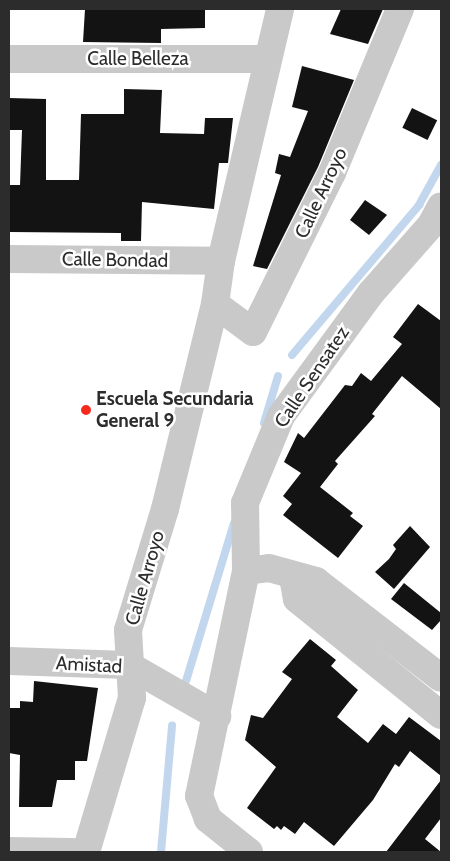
<!DOCTYPE html>
<html>
<head>
<meta charset="utf-8">
<style>
	body { margin:0 }
	#map { position:relative; width:450px; height:861px; overflow:hidden; background:#fff; font-family:Cabin,sans-serif }
	div>[style] { position:absolute }
	.stream>* { height:8px; margin:-4px; padding:0 4px; transform-origin:4px; border-radius:4px; background:#c2d7ee }
	.building>* { inset:0; background:#131313; transform-origin:0 0 }
	.minor>* { height:28px; margin:-14px; padding:0 14px; transform-origin:14px; border-radius:14px; background:#c9c9c9 }
	.dots>* { width:14px; height:14px; translate:-50% -50%; box-sizing:border-box; border:2px solid #fff; border-radius:50% }
	span { translate:-50% -50%; white-space:nowrap; text-align:center; line-height:1.15; -webkit-text-stroke:5px #fff; paint-order:stroke }
	.street-label { font-size:19px; color:#2c2c2c }
	.poi-label { font-size:19px; color:#2c2c2c; font-weight:700 }
	.left { translate:0 -50%; text-align:left }
	.frame { position:absolute; inset:0; border:10px solid #2c2c2c; pointer-events:none }
</style>
</head>
<body>
<div id="map">
	<div class="stream">
		<i style="left:292px;top:355px;width:197px;rotate:-49.7deg"></i>
		<i style="left:419px;top:205px;width:46px;rotate:-61.2deg"></i>
		<i style="left:264px;top:423px;width:49px;rotate:-73.4deg"></i>
		<i style="left:186px;top:681px;width:165px;rotate:-73.1deg"></i>
		<i style="left:161px;top:852px;width:127px;rotate:-85deg"></i>
	</div>
	<div class="building">
		<i style="clip-path:polygon(85px 9px,205px 9px,205px 28px,161px 29px,161px 43px,83px 42px)"></i>
		<i style="clip-path:polygon(341px 9px,383px 9px,368px 44px,330px 34px)"></i>
		<i style="clip-path:polygon(302px 66px,354px 80px,318px 167px,267px 269px,253px 266px,281px 175px,275px 173px,279px 154px,290px 157px,308px 111px,292px 107px)"></i>
		<i style="clip-path:polygon(124px 89px,162px 90px,160px 133px,204px 134px,205px 118px,233px 118px,228px 163px,219px 163px,214px 209px,142px 202px,141px 241px,121px 241px,121px 233px,9px 232px,9px 185px,20px 185px,22px 130px,9px 130px,9px 98px,46px 99px,46px 180px,79px 180px,81px 114px,124px 114px)"></i>
		<i style="left:412px;top:108px;width:28px;height:22px;rotate:26deg"></i>
		<i style="clip-path:polygon(365px 200px,387px 215px,369px 235px,350px 220px)"></i>
		<i style="clip-path:polygon(418px 304px,441px 321px,441px 409px,402px 376px,372px 414px,375px 416px,335px 461px,338px 464px,320px 487px,353px 513px,350px 516px,363px 526px,338px 558px,283px 515px,292px 504px,283px 496px,301px 473px,284px 462px,298px 433px,304px 438px,345px 385px,352px 386px,361px 373px,371px 381px,402px 344px,393px 337px)"></i>
		<i style="clip-path:polygon(410px 526px,430px 547px,394px 589px,375px 572px,389px 559px,396px 549px,393px 545px)"></i>
		<i style="clip-path:polygon(404px 583px,441px 613px,441px 620px,432px 630px,391px 599px)"></i>
		<i style="clip-path:polygon(310px 639px,336px 660px,331px 666px,358px 690px,337px 717px,368px 743px,383px 724px,396px 734px,409px 717px,441px 741px,441px 776px,410px 751px,399px 767px,395px 764px,373px 800px,334px 846px,304px 822px,295px 834px,284px 826px,281px 830px,277px 826px,274px 829px,247px 808px,276px 767px,245px 740px,251px 715px,263px 718px,292px 679px,282px 672px)"></i>
		<i style="clip-path:polygon(34px 681px,98px 688px,87px 761px,75px 761px,75px 780px,57px 780px,52px 807px,19px 807px,20px 755px,9px 753px,9px 708px,20px 708px,20px 701px,33px 702px)"></i>
		<i style="clip-path:polygon(441px 780px,441px 818px,425px 839px,441px 852px,386px 852px)"></i>
	</div>
	<div class="minor">
		<i style="left:9px;top:59px;width:258px"></i>
		<i style="left:9px;top:259px;width:212px;rotate:0.5deg"></i>
		<i style="left:215px;top:304px;width:47px;rotate:36.4deg"></i>
		<i style="left:253px;top:332px;width:178px;rotate:-63.6deg"></i>
		<i style="left:332px;top:173px;width:178px;rotate:-67.5deg"></i>
		<i style="left:246px;top:571px;width:23px;rotate:-7deg"></i>
		<i style="left:269px;top:568px;width:49px;rotate:15.5deg"></i>
		<i style="left:316px;top:581px;width:158px;rotate:37.8deg"></i>
		<i style="left:293px;top:577px;width:22px;rotate:80deg"></i>
		<i style="left:297px;top:599px;width:185px;rotate:38.9deg"></i>
		<i style="left:9px;top:661px;width:119px;rotate:1.9deg"></i>
		<i style="left:128px;top:665px;width:103px;rotate:29.8deg"></i>
		<i style="left:9px;top:851px;width:63px;rotate:0.9deg"></i>
		<i style="left:86px;top:852px;width:161px;rotate:-73.4deg"></i>
		<i style="left:132px;top:698px;width:68px;rotate:-93.4deg"></i>
		<i style="left:128px;top:630px;width:127px;rotate:-73deg"></i>
		<i style="left:165px;top:509px;width:211px;rotate:-76.3deg"></i>
		<i style="left:215px;top:304px;width:43px;rotate:-82.1deg"></i>
		<i style="left:221px;top:261px;width:259px;rotate:-76.8deg"></i>
		<i style="left:249px;top:852px;width:53px;rotate:-141.2deg"></i>
		<i style="left:208px;top:819px;width:25px;rotate:-111deg"></i>
		<i style="left:199px;top:796px;width:230px;rotate:-78.2deg"></i>
		<i style="left:246px;top:571px;width:68px;rotate:-90.8deg"></i>
		<i style="left:245px;top:503px;width:94px;rotate:-67.5deg"></i>
		<i style="left:281px;top:416px;width:152px;rotate:-53.8deg"></i>
		<i style="left:371px;top:293px;width:91px;rotate:-48.6deg"></i>
		<i style="left:431px;top:225px;width:21px;rotate:-62deg"></i>
	</div>
	<div class="dots">
		<i style="left:86px;top:410px;background:#f5291c"></i>
	</div>
	<div class="street-label">
		<span style="left:138px;top:59px">Calle Belleza</span>
		<span style="left:321px;top:193px;rotate:-65deg">Calle Arroyo</span>
		<span style="left:115px;top:260px;rotate:1deg">Calle Bondad</span>
		<span style="left:312px;top:377px;rotate:-56deg">Calle Sensatez</span>
		<span style="left:145px;top:578px;rotate:-74deg">Calle Arroyo</span>
		<span style="left:89px;top:665px;rotate:3deg">Amistad</span>
	</div>
	<div class="poi-label">
		<span class="left" style="left:96px;top:410px">Escuela Secundaria<br>General 9</span>
	</div>
	<div class="frame"></div>
</div>
</body>
</html>
